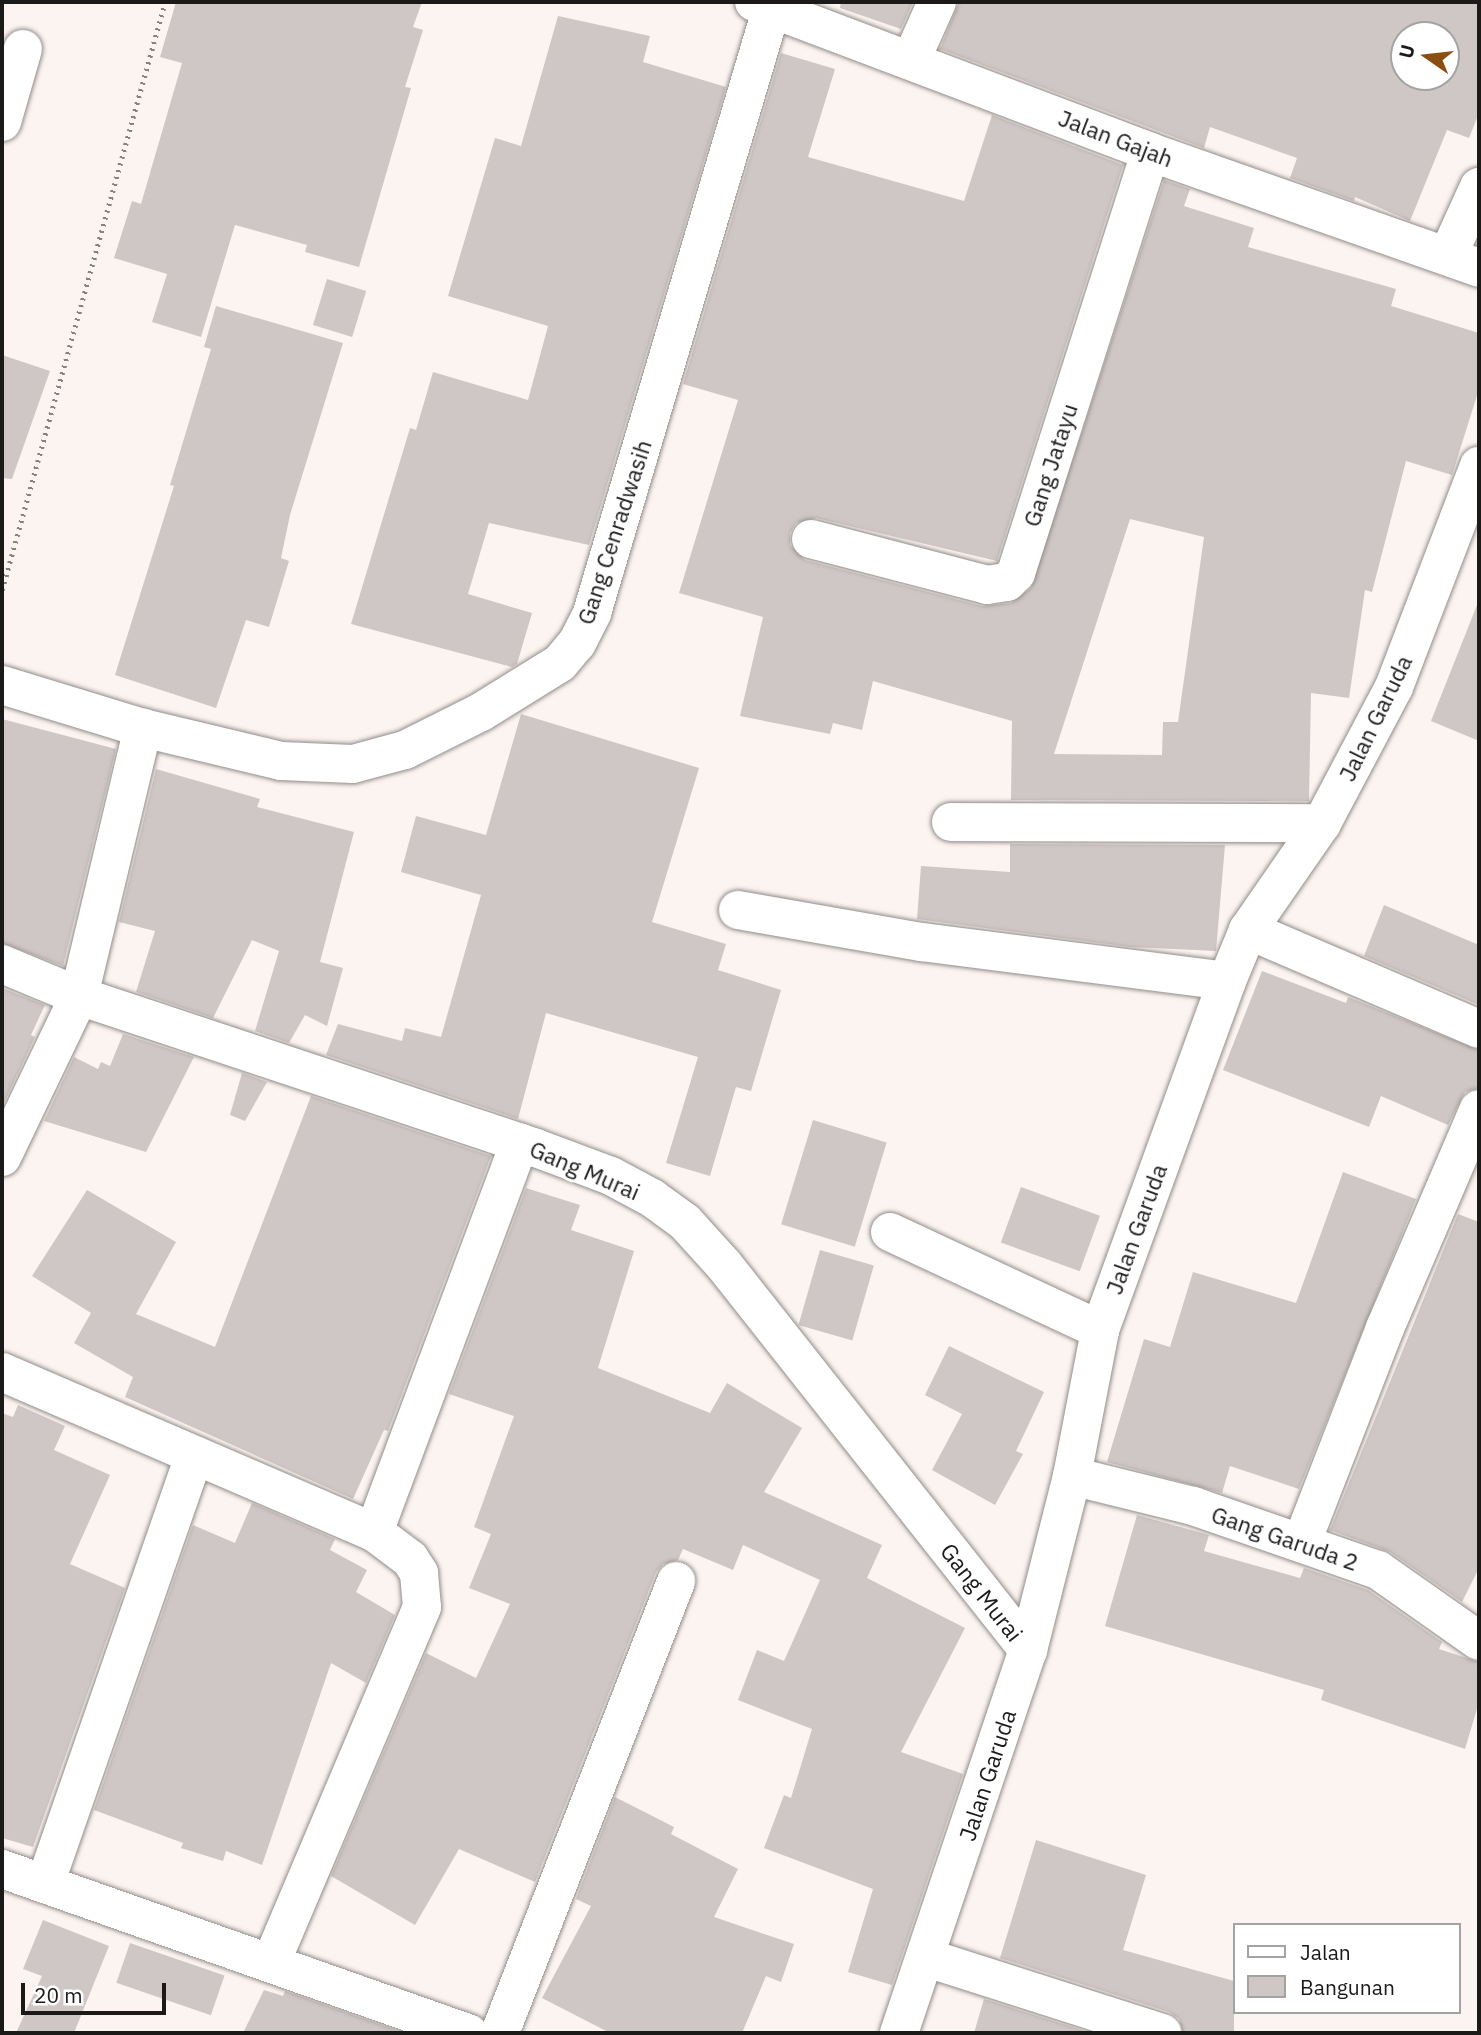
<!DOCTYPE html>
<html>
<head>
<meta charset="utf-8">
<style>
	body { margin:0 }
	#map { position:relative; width:1481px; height:2035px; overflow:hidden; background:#fbf4f1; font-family:"IBM Plex Sans",sans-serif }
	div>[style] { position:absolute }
	.building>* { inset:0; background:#cec7c5; transform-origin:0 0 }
	.path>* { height:4.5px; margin-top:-2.25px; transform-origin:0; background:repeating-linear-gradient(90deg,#868280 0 2px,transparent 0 7px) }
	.roads { filter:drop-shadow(0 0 2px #928c89) drop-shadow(0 0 2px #928c89) }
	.minor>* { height:38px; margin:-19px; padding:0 19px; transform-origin:19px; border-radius:19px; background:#fff }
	span { translate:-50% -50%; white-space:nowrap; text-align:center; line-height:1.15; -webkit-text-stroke:6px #fff; paint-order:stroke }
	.street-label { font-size:23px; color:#1c1a19 }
	.frame { position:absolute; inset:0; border:4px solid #1c1a19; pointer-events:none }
	.legend { position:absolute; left:1233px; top:1923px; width:228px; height:91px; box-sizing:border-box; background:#fff; border:2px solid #a4a3a3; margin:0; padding:9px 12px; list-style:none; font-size:21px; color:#1c1a19 }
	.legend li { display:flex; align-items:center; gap:14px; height:35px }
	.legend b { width:35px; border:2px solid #a4a3a3 }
	.north { position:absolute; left:1390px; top:21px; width:70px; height:70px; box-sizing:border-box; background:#fff; border:2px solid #a4a3a3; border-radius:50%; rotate:284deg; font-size:19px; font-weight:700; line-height:28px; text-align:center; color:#1c1a19 }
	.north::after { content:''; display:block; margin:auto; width:24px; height:32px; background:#8b4d10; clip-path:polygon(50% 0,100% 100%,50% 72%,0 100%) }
	.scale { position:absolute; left:21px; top:1983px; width:145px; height:32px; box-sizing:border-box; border:4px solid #1c1a19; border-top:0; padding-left:9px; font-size:21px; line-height:24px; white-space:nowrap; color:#1c1a19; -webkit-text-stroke:5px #fff; paint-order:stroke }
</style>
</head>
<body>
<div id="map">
	<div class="building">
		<i style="clip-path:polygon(176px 2px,422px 2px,413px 27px,423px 30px,405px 87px,411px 88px,359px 267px,305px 252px,307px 245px,235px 225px,201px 337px,152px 322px,167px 274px,114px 258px,132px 201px,141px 204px,182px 63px,160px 57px)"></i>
		<i style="clip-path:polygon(841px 2px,913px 2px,901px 29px,840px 8px)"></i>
		<i style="clip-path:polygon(evenodd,959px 2px,1479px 2px,1479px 113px,1469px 138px,1447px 130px,1410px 221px,1355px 197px,1354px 201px,1290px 178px,1297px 158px,1210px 127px,1204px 148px,940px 49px,959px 2px,1404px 35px,1446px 35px,1446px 77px,1404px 77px,1404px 35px)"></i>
		<i style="clip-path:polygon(558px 16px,650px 36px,643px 62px,726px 87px,589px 545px,489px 523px,468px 594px,532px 613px,517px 664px,512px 667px,351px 624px,410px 428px,416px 430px,433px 372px,528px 400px,548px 326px,448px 296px,495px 138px,521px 146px)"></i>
		<i style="clip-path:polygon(evenodd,781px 53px,835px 69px,808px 157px,964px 201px,992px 115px,1123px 165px,997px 561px,816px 518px,796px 523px,790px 533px,790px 545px,805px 560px,982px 606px,1011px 603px,1031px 588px,1164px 180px,1190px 189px,1184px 206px,1254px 228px,1248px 247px,1396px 289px,1391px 306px,1479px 333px,1479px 389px,1452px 475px,1406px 461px,1372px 592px,1365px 590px,1349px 698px,1311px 693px,1309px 801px,1011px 800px,1012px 721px,873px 681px,862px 730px,833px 723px,830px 734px,740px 716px,763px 617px,679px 593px,738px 400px,683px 384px,781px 53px,1130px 519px,1204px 537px,1178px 722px,1163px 722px,1162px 755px,1054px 754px,1130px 519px)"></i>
		<i style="left:327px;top:279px;width:41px;height:48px;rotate:17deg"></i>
		<i style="clip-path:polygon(216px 306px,343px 343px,290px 515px,281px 558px,289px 561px,269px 627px,246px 620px,216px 708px,115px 675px,174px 486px,170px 485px,211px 349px,204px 347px)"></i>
		<i style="clip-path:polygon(2px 355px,50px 371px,12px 479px,2px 478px)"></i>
		<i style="clip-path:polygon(1477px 605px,1479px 605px,1479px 741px,1431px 721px)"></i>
		<i style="clip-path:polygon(521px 714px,699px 768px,652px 922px,726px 944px,718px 970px,781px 990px,751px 1091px,736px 1087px,710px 1176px,666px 1163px,698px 1057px,546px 1013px,518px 1119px,326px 1055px,338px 1024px,402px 1041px,405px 1028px,441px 1037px,481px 895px,401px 872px,416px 816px,486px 835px)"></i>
		<i style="clip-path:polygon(2px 719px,116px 749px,63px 966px,2px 943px)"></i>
		<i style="clip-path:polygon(156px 769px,260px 799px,257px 807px,354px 832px,320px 962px,343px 968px,327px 1026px,305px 1015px,289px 1043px,255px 1031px,279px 951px,252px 940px,213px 1018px,136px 992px,155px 931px,119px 922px)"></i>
		<i style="clip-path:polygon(1010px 844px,1225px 845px,1216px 951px,1131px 947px,917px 919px,921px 866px,1010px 872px)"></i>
		<i style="clip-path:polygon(1384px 905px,1479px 945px,1479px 1005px,1364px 956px)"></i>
		<i style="clip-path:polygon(1262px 971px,1346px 1003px,1348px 997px,1479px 1050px,1479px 1088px,1465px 1092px,1448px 1125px,1381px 1096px,1369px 1127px,1223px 1070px)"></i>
		<i style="clip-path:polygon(2px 988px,45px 1005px,31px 1035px,35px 1037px,2px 1107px)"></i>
		<i style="clip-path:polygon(123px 1034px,194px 1057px,146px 1152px,44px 1121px,74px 1057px,98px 1069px,101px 1062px,110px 1066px)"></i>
		<i style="clip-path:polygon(242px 1073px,267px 1082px,245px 1121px,230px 1115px)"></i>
		<i style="clip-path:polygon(311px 1096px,491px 1156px,388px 1431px,384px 1430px,353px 1499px,125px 1397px,133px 1377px,74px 1343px,91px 1313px,32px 1276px,87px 1190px,176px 1242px,136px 1314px,215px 1347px)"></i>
		<i style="left:813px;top:1120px;width:77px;height:109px;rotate:17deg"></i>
		<i style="clip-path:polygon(1343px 1172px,1416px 1199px,1299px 1489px,1230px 1466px,1222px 1493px,1107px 1462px,1144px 1339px,1170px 1347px,1193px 1272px,1296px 1303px)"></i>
		<i style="left:1021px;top:1187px;width:84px;height:59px;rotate:20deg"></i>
		<i style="clip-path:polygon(526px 1188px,580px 1205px,571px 1230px,634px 1251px,598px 1368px,710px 1413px,727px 1383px,802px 1428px,764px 1492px,882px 1545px,867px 1578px,965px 1628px,901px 1752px,963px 1774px,892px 1985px,848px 1972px,873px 1889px,764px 1848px,784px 1795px,791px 1798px,812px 1729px,738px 1700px,757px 1650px,784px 1661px,820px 1580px,743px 1545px,733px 1570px,683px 1549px,678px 1560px,663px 1564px,656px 1572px,535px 1882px,459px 1849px,415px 1925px,331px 1876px,426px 1653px,476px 1678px,510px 1604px,469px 1588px,491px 1534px,474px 1527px,514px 1416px,449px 1394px)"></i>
		<i style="clip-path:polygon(1458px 1214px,1479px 1222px,1479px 1568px,1462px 1602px,1390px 1552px,1330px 1530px)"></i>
		<i style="left:820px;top:1250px;width:56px;height:78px;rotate:16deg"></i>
		<i style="clip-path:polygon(949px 1346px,1044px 1392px,1016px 1451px,1023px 1454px,995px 1505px,932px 1470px,962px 1414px,925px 1395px)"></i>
		<i style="clip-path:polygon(18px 1405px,65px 1426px,54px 1450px,110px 1475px,70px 1564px,125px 1588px,33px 1847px,2px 1838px,2px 1413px,13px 1417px)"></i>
		<i style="clip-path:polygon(252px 1503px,335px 1539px,330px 1550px,367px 1570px,356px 1592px,395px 1615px,366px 1683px,331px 1663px,262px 1865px,226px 1851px,223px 1861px,181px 1848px,183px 1843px,94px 1810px,193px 1525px,235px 1543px)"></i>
		<i style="clip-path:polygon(1137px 1515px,1209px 1535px,1204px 1551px,1300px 1578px,1304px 1568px,1368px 1590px,1442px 1642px,1439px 1649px,1479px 1662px,1479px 1702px,1465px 1749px,1321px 1700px,1324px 1690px,1105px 1626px)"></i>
		<i style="clip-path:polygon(615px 1797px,674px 1827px,671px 1834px,738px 1869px,714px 1917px,794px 1944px,781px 1982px,766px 1976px,742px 2033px,610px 2033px,542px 1998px,591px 1906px,576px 1899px)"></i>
		<i style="clip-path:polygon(1036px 1840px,1146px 1875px,1123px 1950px,1234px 1981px,1234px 2033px,1183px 2033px,1179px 2019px,1169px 2012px,1000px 1958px)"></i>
		<i style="clip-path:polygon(43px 1920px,109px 1946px,74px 2033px,16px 2033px,42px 1976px,23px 1969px)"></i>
		<i style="left:130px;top:1943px;width:100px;height:42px;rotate:19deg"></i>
		<i style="clip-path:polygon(264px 1990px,283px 1996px,285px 1991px,404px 2033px,243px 2033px)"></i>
		<i style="clip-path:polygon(984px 1999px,1091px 2033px,974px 2033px)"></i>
	</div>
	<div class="path">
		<i style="left:2px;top:590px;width:610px;rotate:-74.51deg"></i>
	</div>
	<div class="roads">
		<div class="minor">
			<i style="left:754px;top:2px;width:423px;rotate:20.7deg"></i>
			<i style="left:1150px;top:152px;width:349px;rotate:19.4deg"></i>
			<i style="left:912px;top:58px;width:61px;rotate:-65.9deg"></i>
			<i style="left:2px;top:122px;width:76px;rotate:-74deg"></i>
			<i style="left:1448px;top:255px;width:75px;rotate:-65.5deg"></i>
			<i style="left:811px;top:539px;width:182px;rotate:14.6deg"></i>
			<i style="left:987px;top:585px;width:20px;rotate:-9deg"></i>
			<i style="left:1007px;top:582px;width:13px;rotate:-45deg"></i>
			<i style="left:1016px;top:573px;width:442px;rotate:-72.3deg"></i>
			<i style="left:2px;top:685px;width:147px;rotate:17deg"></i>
			<i style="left:143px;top:728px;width:142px;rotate:13.4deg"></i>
			<i style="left:281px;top:761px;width:72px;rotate:2.4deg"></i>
			<i style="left:353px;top:764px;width:54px;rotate:-15.1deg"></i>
			<i style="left:405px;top:750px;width:85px;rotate:-26.6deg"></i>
			<i style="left:481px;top:712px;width:93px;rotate:-31.8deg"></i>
			<i style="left:560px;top:663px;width:26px;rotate:-50deg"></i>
			<i style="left:577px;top:643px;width:34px;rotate:-63deg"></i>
			<i style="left:592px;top:613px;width:632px;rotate:-73.46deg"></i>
			<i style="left:951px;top:822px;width:371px;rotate:0.2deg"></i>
			<i style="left:738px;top:910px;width:187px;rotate:9.9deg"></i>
			<i style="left:922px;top:942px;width:307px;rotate:7.3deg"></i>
			<i style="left:1248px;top:930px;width:251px;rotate:23.2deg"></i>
			<i style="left:2px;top:964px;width:83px;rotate:22.6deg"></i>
			<i style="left:79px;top:996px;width:482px;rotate:18.4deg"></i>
			<i style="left:536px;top:1148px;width:80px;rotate:20.5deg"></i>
			<i style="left:611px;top:1176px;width:47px;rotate:28.2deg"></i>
			<i style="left:652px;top:1198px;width:41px;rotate:36deg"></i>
			<i style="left:685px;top:1222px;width:58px;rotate:47.8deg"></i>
			<i style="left:724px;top:1265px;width:491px;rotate:51.7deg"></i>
			<i style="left:2px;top:1157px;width:178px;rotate:-64.4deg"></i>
			<i style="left:79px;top:996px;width:276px;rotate:-76.6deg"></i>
			<i style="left:890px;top:1232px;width:232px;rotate:25deg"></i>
			<i style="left:2px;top:1372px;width:405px;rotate:23.3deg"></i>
			<i style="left:374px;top:1532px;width:45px;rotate:36.9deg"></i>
			<i style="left:410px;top:1559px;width:17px;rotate:57deg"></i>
			<i style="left:419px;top:1573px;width:34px;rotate:85deg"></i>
			<i style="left:422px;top:1607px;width:386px;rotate:113deg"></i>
			<i style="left:1072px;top:1476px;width:125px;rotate:13.9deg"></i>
			<i style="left:1193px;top:1506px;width:196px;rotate:19.1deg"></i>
			<i style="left:1378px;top:1570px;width:123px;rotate:35.1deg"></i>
			<i style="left:374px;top:1532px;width:416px;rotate:-69.5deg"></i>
			<i style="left:1302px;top:1542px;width:230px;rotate:-68.8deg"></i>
			<i style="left:1385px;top:1328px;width:238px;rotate:-66.8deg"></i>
			<i style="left:2px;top:1869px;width:495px;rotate:19.4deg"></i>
			<i style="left:45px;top:1884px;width:454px;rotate:-70.8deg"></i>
			<i style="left:927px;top:1958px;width:247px;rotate:17.7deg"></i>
			<i style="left:500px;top:2033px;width:485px;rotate:-68.7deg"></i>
			<i style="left:899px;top:2033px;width:404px;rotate:-71.4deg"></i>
			<i style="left:1028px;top:1650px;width:179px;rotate:-75.8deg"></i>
			<i style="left:1072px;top:1476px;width:149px;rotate:-79.1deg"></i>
			<i style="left:1100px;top:1330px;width:371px;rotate:-70deg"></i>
			<i style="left:1227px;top:981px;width:55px;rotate:-67.6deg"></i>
			<i style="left:1248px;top:930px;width:130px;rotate:-55.3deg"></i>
			<i style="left:1322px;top:823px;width:154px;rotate:-62.1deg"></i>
			<i style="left:1394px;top:687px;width:237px;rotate:-69deg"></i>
		</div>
	</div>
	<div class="street-label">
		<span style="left:1116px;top:138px;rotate:21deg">Jalan Gajah</span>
		<span style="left:1050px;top:465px;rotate:-72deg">Gang Jatayu</span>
		<span style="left:614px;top:532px;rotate:-72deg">Gang Cenradwasih</span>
		<span style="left:1375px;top:718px;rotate:-64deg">Jalan Garuda</span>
		<span style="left:585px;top:1170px;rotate:23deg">Gang Murai</span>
		<span style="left:1136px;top:1229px;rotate:-70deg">Jalan Garuda</span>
		<span style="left:1285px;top:1538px;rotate:19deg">Gang Garuda 2</span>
		<span style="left:982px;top:1592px;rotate:52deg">Gang Murai</span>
		<span style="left:987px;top:1775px;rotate:-72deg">Jalan Garuda</span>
	</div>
	<div class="frame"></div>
	<ul class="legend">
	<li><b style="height:9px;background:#fff"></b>Jalan</li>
	<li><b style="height:19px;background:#cec7c5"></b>Bangunan</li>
	</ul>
	<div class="north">U</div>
	<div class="scale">20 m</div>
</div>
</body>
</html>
